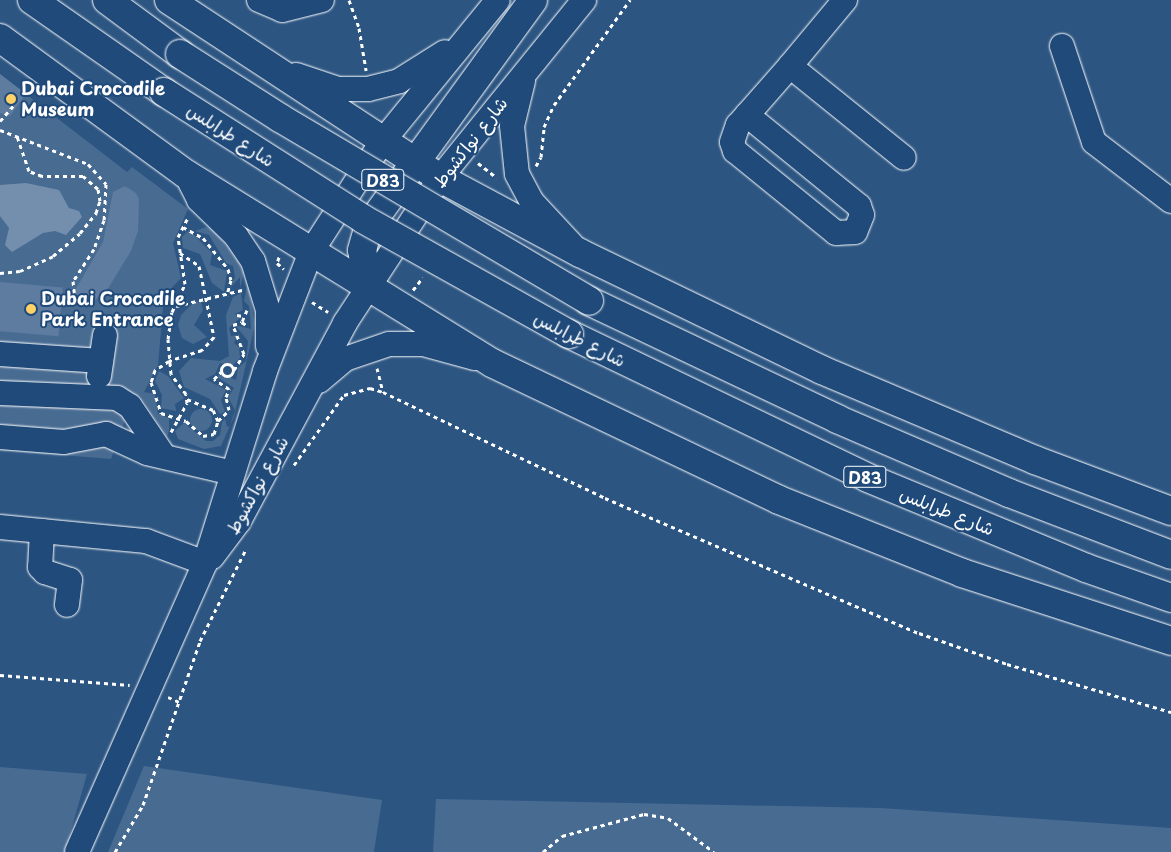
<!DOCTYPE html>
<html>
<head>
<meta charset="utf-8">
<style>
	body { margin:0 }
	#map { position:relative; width:1171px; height:852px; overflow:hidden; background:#2c5582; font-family:"Playpen Sans","Playpen Sans Arabic",sans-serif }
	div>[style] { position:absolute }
	.green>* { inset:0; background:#486b92 }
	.round { border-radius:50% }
	.water>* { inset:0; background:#748fad }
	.building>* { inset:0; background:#5e7c9f; transform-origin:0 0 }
	.path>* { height:3px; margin-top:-1.5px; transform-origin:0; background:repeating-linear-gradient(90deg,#fff 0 4px,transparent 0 8px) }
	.path>.ring { margin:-1.5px; padding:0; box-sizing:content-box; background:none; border:3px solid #fff; border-radius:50% }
	.roads { filter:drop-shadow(0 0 1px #fff) drop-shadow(0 0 1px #fff) }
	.minor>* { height:24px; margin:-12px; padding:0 12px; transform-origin:12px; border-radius:12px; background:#1f4a7a }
	.highway>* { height:28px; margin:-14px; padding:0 14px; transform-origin:14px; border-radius:14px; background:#1f4a7a }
	.bridges { filter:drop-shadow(0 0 1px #fff) drop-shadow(0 0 1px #fff) }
	.highway-bridge>* { height:28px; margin:-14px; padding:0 14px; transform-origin:14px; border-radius:14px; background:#1f4a7a }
	.dots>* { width:14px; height:14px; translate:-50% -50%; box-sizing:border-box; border:2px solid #1f4a7a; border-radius:50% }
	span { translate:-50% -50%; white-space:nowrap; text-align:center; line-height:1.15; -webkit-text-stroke:4px #1f4a7a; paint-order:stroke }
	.shield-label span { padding:1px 4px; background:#1f4a7a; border:1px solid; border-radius:4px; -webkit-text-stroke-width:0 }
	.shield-label { font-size:16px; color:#fff; font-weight:700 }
	.poi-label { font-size:18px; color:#fff; font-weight:700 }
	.left { translate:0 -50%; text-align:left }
	.street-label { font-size:18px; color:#fff }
</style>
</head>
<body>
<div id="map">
	<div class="green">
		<i style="clip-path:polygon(0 74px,127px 172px,132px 167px,188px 209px,173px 243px,181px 278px,164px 296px,158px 365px,144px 392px,155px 394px,158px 414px,169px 418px,169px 430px,167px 437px,140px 396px,134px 395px,111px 459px,0 450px)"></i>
		<i style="clip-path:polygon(206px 227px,217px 233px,238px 261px,244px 273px,240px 288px,240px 277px,230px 288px,235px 277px,233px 266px,226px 263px,209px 235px,195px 231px)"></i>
		<i style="clip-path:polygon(189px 230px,212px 253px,210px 265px,227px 271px,224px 292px,212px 283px,200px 254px,183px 248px,182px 237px)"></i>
		<i style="clip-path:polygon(248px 282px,255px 324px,234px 417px,221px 446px,204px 449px,178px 439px,175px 431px,184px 423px,206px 441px,213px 441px,220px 435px,222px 422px,225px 419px,227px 427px,230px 426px,235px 410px,228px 397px,234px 388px,217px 377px,220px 373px,236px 380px,238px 368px,246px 361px,248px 341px,235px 325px,251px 329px,249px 306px,244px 301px)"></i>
		<i style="clip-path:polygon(241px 293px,243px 310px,235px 314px,240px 318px,229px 328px,231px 336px,237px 335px,234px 343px,239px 347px,240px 358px,232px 366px,220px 363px,215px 374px,205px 379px,226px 390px,221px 400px,225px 412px,220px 414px,210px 399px,184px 387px,179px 371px,191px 358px,220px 361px,229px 356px,226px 315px,233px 297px)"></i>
		<i style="clip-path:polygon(195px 301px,201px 302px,203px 310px,194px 325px,207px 337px,193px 344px,182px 338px,178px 325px,181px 315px)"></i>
		<i style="clip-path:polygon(159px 371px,168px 376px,184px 398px,175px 404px,176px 411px,161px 408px,162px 395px,155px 381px)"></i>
		<i class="round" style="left:190px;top:409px;width:22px;height:22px"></i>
		<i style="clip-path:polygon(144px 766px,382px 800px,374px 852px,108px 852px)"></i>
		<i style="clip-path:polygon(0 767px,87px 774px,65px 852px,0 852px)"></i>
		<i style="clip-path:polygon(436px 799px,881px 808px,1171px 828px,1171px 852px,433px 852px)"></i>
	</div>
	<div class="water">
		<i style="clip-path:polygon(26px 183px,59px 190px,69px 208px,79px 211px,82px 217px,66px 235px,55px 231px,43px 233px,12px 252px,5px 245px,9px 228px,0 216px,0 185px)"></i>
	</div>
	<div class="building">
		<i style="clip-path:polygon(0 74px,26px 94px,10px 116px,0 113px)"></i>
		<i style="clip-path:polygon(125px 186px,136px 193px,139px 199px,138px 231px,131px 251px,107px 290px,94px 301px,83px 300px,74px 292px,103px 242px,113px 192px)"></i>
		<i style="left:0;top:282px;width:63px;height:49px;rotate:5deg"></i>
	</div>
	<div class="path">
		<i style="left:349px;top:0;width:30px;rotate:70deg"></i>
		<i style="left:359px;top:28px;width:43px;rotate:80.5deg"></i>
		<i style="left:0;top:121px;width:21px;rotate:-49deg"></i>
		<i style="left:0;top:130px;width:94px;rotate:21.1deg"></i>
		<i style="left:88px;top:164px;width:27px;rotate:48deg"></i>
		<i style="left:106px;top:184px;width:36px;rotate:93deg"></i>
		<i style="left:104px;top:220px;width:31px;rotate:109deg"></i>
		<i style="left:94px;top:249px;width:38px;rotate:123deg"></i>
		<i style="left:73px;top:281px;width:18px;rotate:84deg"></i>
		<i style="left:478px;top:163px;width:24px;rotate:38deg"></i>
		<i style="left:536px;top:166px;width:10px;rotate:-61deg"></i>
		<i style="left:541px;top:157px;width:30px;rotate:-84deg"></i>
		<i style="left:544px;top:127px;width:24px;rotate:-66deg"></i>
		<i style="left:554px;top:105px;width:130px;rotate:-54.1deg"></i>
		<i style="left:183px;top:227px;width:23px;rotate:29deg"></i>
		<i style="left:203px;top:238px;width:40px;rotate:51deg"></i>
		<i style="left:228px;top:269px;width:11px;rotate:75deg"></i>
		<i style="left:231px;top:280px;width:16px;rotate:105deg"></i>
		<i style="left:180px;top:253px;width:23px;rotate:34deg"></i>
		<i style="left:199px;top:266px;width:73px;rotate:78.1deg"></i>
		<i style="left:214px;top:337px;width:18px;rotate:133deg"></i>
		<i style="left:202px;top:350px;width:35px;rotate:162deg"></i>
		<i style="left:169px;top:361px;width:17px;rotate:147deg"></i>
		<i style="left:155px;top:370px;width:13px;rotate:108deg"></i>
		<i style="left:151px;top:382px;width:33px;rotate:72deg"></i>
		<i style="left:161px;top:413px;width:26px;rotate:18deg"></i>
		<i style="left:186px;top:421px;width:23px;rotate:41deg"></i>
		<i style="left:203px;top:436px;width:11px;rotate:-10deg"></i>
		<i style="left:214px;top:434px;width:14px;rotate:-73deg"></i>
		<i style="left:218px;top:421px;width:12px;rotate:-114deg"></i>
		<i style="left:213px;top:410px;width:28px;rotate:-157deg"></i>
		<i style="left:279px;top:257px;width:6px;rotate:108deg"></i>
		<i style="left:277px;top:263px;width:9px;rotate:41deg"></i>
		<i style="left:0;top:273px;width:20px;rotate:-6deg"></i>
		<i style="left:20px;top:271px;width:36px;rotate:-24deg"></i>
		<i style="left:53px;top:256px;width:35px;rotate:-40deg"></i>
		<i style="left:80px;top:233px;width:26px;rotate:-51deg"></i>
		<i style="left:96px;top:213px;width:13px;rotate:-72deg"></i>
		<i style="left:100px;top:201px;width:12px;rotate:-99deg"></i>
		<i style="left:98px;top:189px;width:20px;rotate:-139deg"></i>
		<i style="left:83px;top:176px;width:41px;rotate:180deg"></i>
		<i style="left:42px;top:176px;width:14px;rotate:-159deg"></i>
		<i style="left:29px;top:171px;width:39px;rotate:-109deg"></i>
		<i style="left:413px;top:290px;width:16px;rotate:-52deg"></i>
		<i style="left:312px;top:302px;width:19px;rotate:32deg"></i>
		<i style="left:176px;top:306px;width:68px;rotate:-13.6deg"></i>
		<i style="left:247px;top:310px;width:13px;rotate:113deg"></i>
		<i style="left:242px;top:322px;width:6px;rotate:39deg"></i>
		<i style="left:237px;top:315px;width:6px;rotate:9deg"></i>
		<i class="ring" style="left:221px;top:364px;width:9px;height:9px"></i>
		<i style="left:377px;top:368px;width:25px;rotate:76deg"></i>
		<i style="left:234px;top:370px;width:19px;rotate:-58deg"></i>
		<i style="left:244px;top:354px;width:31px;rotate:-111deg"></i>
		<i style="left:233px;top:325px;width:9px;rotate:-18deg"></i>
		<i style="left:218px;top:421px;width:16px;rotate:-45deg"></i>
		<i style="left:229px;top:410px;width:13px;rotate:-103deg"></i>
		<i style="left:226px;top:397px;width:9px;rotate:-69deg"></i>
		<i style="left:229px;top:389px;width:18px;rotate:-146deg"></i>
		<i style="left:214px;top:379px;width:10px;rotate:-45deg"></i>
		<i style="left:171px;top:432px;width:33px;rotate:-61deg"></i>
		<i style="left:187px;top:403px;width:9px;rotate:-96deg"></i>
		<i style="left:186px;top:394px;width:25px;rotate:-127deg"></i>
		<i style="left:171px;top:374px;width:35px;rotate:-95deg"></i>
		<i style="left:168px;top:339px;width:27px;rotate:-82deg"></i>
		<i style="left:172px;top:312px;width:31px;rotate:-65deg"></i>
		<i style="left:185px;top:284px;width:48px;rotate:-98.5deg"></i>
		<i style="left:178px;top:237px;width:22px;rotate:-63deg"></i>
		<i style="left:294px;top:465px;width:86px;rotate:-54.5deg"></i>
		<i style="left:344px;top:395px;width:27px;rotate:-15deg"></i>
		<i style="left:370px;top:388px;width:14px;rotate:17deg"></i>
		<i style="left:383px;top:392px;width:246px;rotate:25.5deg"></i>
		<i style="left:605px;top:498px;width:342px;rotate:23.3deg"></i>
		<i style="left:919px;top:633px;width:93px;rotate:19.4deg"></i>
		<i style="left:1007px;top:664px;width:171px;rotate:16.3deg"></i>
		<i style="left:0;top:675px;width:130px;rotate:4.4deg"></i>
		<i style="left:168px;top:697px;width:12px;rotate:24deg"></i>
		<i style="left:115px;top:852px;width:55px;rotate:-59.2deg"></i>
		<i style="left:143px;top:805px;width:174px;rotate:-70.8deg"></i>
		<i style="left:200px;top:641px;width:103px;rotate:-63.4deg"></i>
		<i style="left:543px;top:852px;width:25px;rotate:-40deg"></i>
		<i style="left:562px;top:836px;width:85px;rotate:-15deg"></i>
		<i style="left:644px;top:814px;width:24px;rotate:9deg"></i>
		<i style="left:668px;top:818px;width:57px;rotate:36.5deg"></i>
	</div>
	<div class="roads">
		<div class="minor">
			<i style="left:259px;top:0;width:25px;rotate:23deg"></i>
			<i style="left:282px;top:10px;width:41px;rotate:-14deg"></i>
			<i style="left:1062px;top:46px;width:101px;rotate:71.6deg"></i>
			<i style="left:1094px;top:142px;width:97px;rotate:37.5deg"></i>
			<i style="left:790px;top:66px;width:146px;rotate:38.9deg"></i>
			<i style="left:296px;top:75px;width:44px;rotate:18.4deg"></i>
			<i style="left:338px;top:89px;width:30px"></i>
			<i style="left:368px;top:89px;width:32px;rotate:-14deg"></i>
			<i style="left:399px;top:81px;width:54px;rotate:-32.2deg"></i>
			<i style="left:523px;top:81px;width:46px;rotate:103.7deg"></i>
			<i style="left:512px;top:126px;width:48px;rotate:84.1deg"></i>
			<i style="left:517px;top:174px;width:32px;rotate:62deg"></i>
			<i style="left:532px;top:202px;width:59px;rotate:47.1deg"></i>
			<i style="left:747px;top:115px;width:144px;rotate:39.1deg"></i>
			<i style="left:859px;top:206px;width:9px;rotate:72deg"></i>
			<i style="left:862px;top:215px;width:18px;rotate:112deg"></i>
			<i style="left:855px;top:232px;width:19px;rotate:177deg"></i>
			<i style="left:836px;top:233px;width:130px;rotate:-140.9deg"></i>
			<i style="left:735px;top:151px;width:9px;rotate:-108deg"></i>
			<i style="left:732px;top:142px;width:18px;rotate:-71deg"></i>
			<i style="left:738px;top:125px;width:13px;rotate:-48deg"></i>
			<i style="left:747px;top:115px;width:65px;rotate:-48.7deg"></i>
			<i style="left:790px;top:66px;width:86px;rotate:-50.2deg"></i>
			<i style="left:186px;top:174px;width:29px;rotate:63deg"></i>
			<i style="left:199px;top:200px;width:52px;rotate:44.2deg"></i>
			<i style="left:236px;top:236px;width:30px;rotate:56deg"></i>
			<i style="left:253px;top:261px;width:51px;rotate:73deg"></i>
			<i style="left:268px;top:310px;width:36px;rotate:90deg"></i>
			<i style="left:0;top:354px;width:101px;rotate:4deg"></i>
			<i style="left:99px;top:376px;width:41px;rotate:-81.7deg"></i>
			<i style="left:319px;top:381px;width:34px;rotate:-40deg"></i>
			<i style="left:345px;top:359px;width:46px;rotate:-18.8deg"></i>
			<i style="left:389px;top:344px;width:34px"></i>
			<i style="left:423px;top:344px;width:54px;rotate:15.1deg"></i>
			<i style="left:0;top:393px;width:117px;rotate:2.4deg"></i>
			<i style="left:117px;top:398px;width:15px;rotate:32deg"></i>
			<i style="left:130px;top:406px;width:57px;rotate:55.8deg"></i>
			<i style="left:0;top:437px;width:64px;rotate:4.5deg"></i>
			<i style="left:64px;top:442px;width:43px;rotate:-10.8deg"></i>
			<i style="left:106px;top:434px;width:45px;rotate:24.9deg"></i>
			<i style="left:147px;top:453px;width:88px;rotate:13.1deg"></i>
			<i style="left:0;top:527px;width:147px;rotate:5.5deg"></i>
			<i style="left:146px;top:541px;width:63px;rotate:20.4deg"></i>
			<i style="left:42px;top:531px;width:36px;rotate:93deg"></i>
			<i style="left:40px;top:567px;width:7px;rotate:45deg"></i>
			<i style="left:45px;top:572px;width:26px;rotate:18deg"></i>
			<i style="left:70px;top:580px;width:25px;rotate:97deg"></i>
			<i style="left:212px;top:557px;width:45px;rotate:-53.1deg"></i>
			<i style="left:239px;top:521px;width:225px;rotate:-61.8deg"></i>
			<i style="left:345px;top:323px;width:173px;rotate:-56.8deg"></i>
			<i style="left:440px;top:178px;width:229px;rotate:-51deg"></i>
			<i style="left:77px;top:852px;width:316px;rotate:-66.1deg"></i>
			<i style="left:205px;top:563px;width:201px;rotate:-72.6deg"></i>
			<i style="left:265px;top:371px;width:128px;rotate:-68.9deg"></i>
			<i style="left:311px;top:252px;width:131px;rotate:-57.2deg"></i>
			<i style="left:382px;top:142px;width:183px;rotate:-50.8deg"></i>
		</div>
		<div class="highway">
			<i style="left:32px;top:0;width:161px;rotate:34.9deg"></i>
			<i style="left:107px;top:0;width:91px;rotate:36.5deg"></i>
			<i style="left:169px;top:0;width:324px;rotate:33.3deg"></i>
			<i style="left:440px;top:178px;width:159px;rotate:28.2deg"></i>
			<i style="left:580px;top:253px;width:269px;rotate:25.8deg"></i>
			<i style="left:822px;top:370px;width:231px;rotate:22.9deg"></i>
			<i style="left:1035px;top:460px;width:145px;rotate:20.6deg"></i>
			<i style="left:0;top:38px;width:230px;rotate:36.2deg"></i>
			<i style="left:186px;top:174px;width:360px;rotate:31.7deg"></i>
			<i style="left:492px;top:363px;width:318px;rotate:25.5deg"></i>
			<i style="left:779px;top:500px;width:197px;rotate:21.7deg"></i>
			<i style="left:962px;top:573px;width:220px;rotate:18deg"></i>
			<i style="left:368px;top:287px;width:37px;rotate:-99deg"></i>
			<i style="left:362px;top:250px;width:25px;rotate:-74deg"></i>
			<i style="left:369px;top:226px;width:279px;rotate:-54deg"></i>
			<i style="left:589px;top:301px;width:275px;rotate:25.4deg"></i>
			<i style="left:837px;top:419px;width:187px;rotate:23.3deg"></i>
			<i style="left:1009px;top:493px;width:173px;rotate:20.9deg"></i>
			<i style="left:569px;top:334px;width:332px;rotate:25.7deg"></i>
			<i style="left:868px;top:478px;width:236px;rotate:22.4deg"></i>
			<i style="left:1086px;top:568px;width:90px;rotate:19.4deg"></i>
		</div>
	</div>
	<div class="bridges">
		<div class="highway-bridge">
			<i style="left:180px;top:54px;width:119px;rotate:32.6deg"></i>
			<i style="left:280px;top:118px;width:359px;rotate:30.6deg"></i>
			<i style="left:164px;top:92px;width:236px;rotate:32.5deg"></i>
			<i style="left:363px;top:219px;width:236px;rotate:29.2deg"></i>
		</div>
	</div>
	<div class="dots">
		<i style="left:11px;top:99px;background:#ffd166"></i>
		<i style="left:31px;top:309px;background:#ffd166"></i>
	</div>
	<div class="shield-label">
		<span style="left:383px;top:180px">D83</span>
		<span style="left:865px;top:477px">D83</span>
	</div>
	<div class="poi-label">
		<span class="left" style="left:21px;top:99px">Dubai Crocodile<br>Museum</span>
		<span class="left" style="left:41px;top:309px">Dubai Crocodile<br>Park Entrance</span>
	</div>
	<div class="street-label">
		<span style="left:231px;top:135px;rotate:33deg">شارع طرابلس</span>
		<span style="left:470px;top:142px;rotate:-52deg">شارع نواكشوط</span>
		<span style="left:580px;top:339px;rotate:27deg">شارع طرابلس</span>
		<span style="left:257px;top:485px;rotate:-61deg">شارع نواكشوط</span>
		<span style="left:947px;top:511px;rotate:22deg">شارع طرابلس</span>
	</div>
</div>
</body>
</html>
